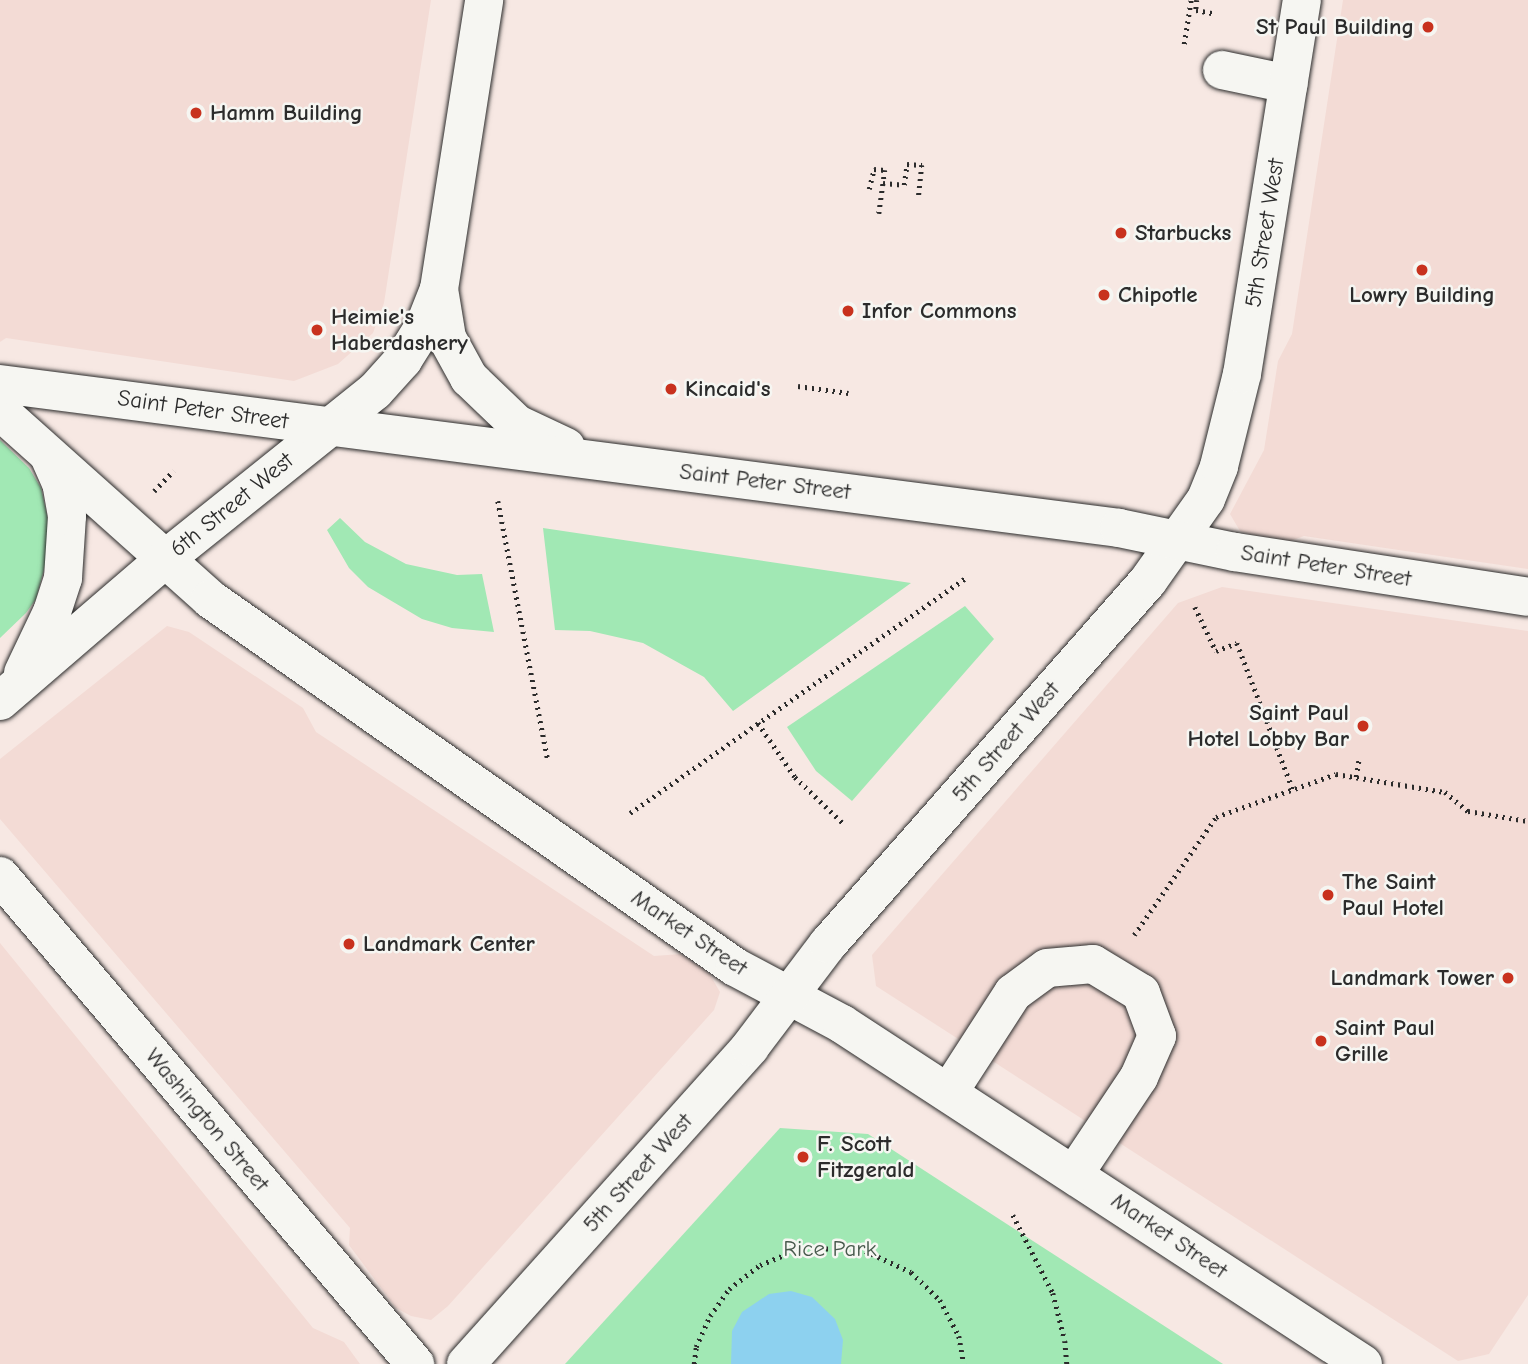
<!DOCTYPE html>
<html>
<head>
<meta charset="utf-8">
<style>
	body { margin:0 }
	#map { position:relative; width:1528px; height:1364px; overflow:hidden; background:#f7e8e3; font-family:"Comic Neue",sans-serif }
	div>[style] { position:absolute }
	.built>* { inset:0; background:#f3dbd5 }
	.green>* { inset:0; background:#a1e8b4 }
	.water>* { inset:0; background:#8dd1ef }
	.path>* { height:4.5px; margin-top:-2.25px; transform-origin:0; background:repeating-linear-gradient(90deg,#2b2b2b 0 2px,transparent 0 7px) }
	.roads { filter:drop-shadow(0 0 2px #2b2b2b) drop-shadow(0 0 2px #2b2b2b) }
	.minor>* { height:38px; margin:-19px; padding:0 19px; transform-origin:19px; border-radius:19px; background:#f6f6f2 }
	.major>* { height:38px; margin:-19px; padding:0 19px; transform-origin:19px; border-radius:19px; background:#f6f6f2 }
	.dots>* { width:19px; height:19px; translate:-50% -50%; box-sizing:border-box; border:4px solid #f6f6f2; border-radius:50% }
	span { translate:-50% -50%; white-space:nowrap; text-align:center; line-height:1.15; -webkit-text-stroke:5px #f6f6f2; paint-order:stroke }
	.poi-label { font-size:23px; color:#2b2b2b; font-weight:700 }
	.right { translate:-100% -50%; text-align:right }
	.left { translate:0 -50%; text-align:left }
	.street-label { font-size:23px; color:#2b2b2b }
	.park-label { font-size:23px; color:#485a4d }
</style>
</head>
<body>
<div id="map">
	<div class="built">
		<i style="clip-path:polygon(0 0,431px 0,384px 303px,373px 333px,338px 364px,294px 381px,6px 338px,0 342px)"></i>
		<i style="clip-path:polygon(1343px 0,1528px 0,1528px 569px,1304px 536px,1282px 544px,1240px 531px,1230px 514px,1264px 450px,1278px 361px,1292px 334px)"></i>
		<i style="clip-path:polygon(1222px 587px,1528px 631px,1528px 1295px,1489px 1354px,1458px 1361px,876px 986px,872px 955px,1178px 603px)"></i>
		<i style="clip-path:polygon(167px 626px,189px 632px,303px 708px,316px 732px,654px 956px,681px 954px,709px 973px,720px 992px,714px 1010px,448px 1306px,431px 1320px,411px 1316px,396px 1308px,349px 1245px,350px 1228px,0 819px,0 759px)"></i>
		<i style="clip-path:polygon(0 943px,313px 1328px,344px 1342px,360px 1364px,0 1364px)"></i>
	</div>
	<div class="green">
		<i style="clip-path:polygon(0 440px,29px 468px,41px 488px,50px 529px,50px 547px,36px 599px,26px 613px,0 638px)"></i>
		<i style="clip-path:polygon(340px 518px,365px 542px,406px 564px,457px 575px,482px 574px,494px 632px,452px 628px,422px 619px,368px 587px,349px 568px,327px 530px)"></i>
		<i style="clip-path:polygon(543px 528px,911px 583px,733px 711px,704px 677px,643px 643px,590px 631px,555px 630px)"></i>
		<i style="clip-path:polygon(965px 606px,994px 639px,852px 801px,816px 771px,787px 727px)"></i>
		<i style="clip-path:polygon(780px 1128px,868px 1134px,1223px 1364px,565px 1364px)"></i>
	</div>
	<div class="water">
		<i style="clip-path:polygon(791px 1291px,812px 1297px,835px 1319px,843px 1340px,841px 1364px,731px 1364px,732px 1331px,742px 1312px,769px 1294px)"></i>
	</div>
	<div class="path">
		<i style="left:1197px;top:0;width:10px;rotate:96deg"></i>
		<i style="left:1196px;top:10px;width:20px;rotate:11deg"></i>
		<i style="left:1184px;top:44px;width:45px;rotate:-81deg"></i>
		<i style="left:883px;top:183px;width:21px;rotate:5deg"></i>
		<i style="left:904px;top:185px;width:21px;rotate:-82deg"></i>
		<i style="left:907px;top:164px;width:15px;rotate:4deg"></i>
		<i style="left:922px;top:165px;width:31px;rotate:96deg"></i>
		<i style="left:869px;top:189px;width:21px;rotate:-76deg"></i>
		<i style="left:874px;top:169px;width:11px;rotate:5deg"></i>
		<i style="left:885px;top:170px;width:44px;rotate:97.8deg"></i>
		<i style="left:798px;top:386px;width:51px;rotate:7.8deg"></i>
		<i style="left:154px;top:491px;width:28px;rotate:-46deg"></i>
		<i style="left:498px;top:501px;width:264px;rotate:79.1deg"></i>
		<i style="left:1195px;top:607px;width:49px;rotate:64.5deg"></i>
		<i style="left:1216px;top:651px;width:22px;rotate:-21deg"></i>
		<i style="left:1237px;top:643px;width:157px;rotate:69.1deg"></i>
		<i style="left:758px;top:723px;width:65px;rotate:55.6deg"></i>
		<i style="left:795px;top:777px;width:69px;rotate:43.8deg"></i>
		<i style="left:1356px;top:777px;width:18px;rotate:-81deg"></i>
		<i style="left:630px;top:813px;width:409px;rotate:-35deg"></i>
		<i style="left:1134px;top:935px;width:144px;rotate:-55.2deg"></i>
		<i style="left:1216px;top:817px;width:127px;rotate:-19.7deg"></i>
		<i style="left:1336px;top:774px;width:110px;rotate:9.4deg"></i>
		<i style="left:1445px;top:792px;width:30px;rotate:40deg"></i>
		<i style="left:1468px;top:811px;width:61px;rotate:9.5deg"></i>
		<i style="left:1013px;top:1215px;width:88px;rotate:62.9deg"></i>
		<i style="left:1053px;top:1293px;width:49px;rotate:76deg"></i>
		<i style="left:1065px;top:1341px;width:23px;rotate:85deg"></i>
		<i style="left:694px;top:1364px;width:17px;rotate:-83deg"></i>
		<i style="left:696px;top:1347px;width:34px;rotate:-66deg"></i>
		<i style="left:710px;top:1316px;width:33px;rotate:-55deg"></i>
		<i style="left:729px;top:1289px;width:39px;rotate:-38deg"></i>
		<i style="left:760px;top:1265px;width:41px;rotate:-22.8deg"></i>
		<i style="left:798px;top:1249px;width:61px;rotate:-0.9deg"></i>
		<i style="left:859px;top:1248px;width:57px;rotate:24.8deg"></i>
		<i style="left:911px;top:1272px;width:40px;rotate:44deg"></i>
		<i style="left:940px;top:1300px;width:41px;rotate:62.2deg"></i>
		<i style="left:959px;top:1336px;width:28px;rotate:80deg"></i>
	</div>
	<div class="roads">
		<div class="minor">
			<i style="left:1222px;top:70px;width:68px;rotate:11.8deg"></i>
			<i style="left:0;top:411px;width:282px;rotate:41.8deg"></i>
			<i style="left:210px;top:599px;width:641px;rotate:35.03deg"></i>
			<i style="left:735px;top:967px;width:121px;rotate:28deg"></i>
			<i style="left:842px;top:1024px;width:622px;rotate:33.13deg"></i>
			<i style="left:23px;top:673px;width:68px;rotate:-64.6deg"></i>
			<i style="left:52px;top:612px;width:36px;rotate:-72deg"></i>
			<i style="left:63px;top:578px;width:62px;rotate:-86.3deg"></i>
			<i style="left:67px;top:516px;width:34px;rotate:-100deg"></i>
			<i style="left:61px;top:483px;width:27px;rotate:-114deg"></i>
			<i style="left:0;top:701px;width:216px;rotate:-40.7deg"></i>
			<i style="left:164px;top:560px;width:270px;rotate:-38.7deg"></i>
			<i style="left:375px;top:391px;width:42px;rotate:-47.9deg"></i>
			<i style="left:403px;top:360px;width:39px;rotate:-58deg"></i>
			<i style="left:424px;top:327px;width:41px;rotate:-68.5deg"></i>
			<i style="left:439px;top:289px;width:292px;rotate:-81.1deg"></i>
			<i style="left:0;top:876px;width:641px;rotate:49.62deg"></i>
			<i style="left:949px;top:1092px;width:118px;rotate:-57.1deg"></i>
			<i style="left:1013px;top:993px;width:42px;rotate:-36.3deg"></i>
			<i style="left:1047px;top:968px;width:46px;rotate:-5deg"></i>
			<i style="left:1093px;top:964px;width:56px;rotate:31.1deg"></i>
			<i style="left:1141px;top:993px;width:46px;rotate:69.6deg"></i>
			<i style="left:1157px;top:1036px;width:45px;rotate:113.7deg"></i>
			<i style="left:1139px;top:1077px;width:115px;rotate:123.7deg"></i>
			<i style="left:466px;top:1364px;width:426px;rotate:-48.1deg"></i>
			<i style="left:750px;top:1047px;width:129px;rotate:-52.9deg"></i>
			<i style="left:828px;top:944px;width:484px;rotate:-48.6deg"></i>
			<i style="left:1148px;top:581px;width:100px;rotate:-54.7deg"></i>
			<i style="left:1206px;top:499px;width:35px;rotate:-68deg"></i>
			<i style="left:1219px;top:466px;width:95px;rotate:-76deg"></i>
			<i style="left:1242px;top:374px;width:379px;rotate:-80.9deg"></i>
		</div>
		<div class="major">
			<i style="left:439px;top:289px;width:50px;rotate:80.7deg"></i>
			<i style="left:447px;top:338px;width:46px;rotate:61.2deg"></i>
			<i style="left:469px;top:378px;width:66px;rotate:43.8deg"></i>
			<i style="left:517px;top:424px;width:54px;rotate:25.1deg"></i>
			<i style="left:0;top:384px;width:1128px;rotate:7.33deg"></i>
			<i style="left:1119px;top:528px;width:118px;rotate:11.7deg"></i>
			<i style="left:1235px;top:552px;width:296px;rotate:8.7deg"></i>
		</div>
	</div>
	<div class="dots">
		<i style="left:1428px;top:27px;background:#c8321e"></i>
		<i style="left:196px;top:113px;background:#c8321e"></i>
		<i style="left:1121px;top:233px;background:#c8321e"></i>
		<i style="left:1422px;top:270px;background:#c8321e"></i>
		<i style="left:1104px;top:295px;background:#c8321e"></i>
		<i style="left:848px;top:311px;background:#c8321e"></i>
		<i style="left:317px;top:330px;background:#c8321e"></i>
		<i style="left:671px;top:389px;background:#c8321e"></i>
		<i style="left:1363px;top:726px;background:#c8321e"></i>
		<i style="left:1328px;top:895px;background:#c8321e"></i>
		<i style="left:349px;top:944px;background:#c8321e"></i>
		<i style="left:1508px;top:978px;background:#c8321e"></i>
		<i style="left:1321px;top:1041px;background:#c8321e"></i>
		<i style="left:803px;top:1157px;background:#c8321e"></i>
	</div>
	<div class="poi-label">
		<span class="right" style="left:1414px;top:27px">St Paul Building</span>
		<span class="left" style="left:210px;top:113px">Hamm Building</span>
		<span class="left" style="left:1135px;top:233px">Starbucks</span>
		<span class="left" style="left:1118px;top:295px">Chipotle</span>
		<span style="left:1422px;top:295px">Lowry Building</span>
		<span class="left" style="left:862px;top:311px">Infor Commons</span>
		<span class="left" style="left:331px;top:330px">Heimie's<br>Haberdashery</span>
		<span class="left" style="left:685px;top:389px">Kincaid's</span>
		<span class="right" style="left:1349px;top:726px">Saint Paul<br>Hotel Lobby Bar</span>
		<span class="left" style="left:1342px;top:895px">The Saint<br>Paul Hotel</span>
		<span class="left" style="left:363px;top:944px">Landmark Center</span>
		<span class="right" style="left:1494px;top:978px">Landmark Tower</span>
		<span class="left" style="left:1335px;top:1041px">Saint Paul<br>Grille</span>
		<span class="left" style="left:817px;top:1157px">F. Scott<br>Fitzgerald</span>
	</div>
	<div class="street-label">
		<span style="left:1265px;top:233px;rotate:-81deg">5th Street West</span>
		<span style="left:203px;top:410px;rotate:8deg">Saint Peter Street</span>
		<span style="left:765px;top:482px;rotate:7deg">Saint Peter Street</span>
		<span style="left:232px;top:505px;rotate:-39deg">6th Street West</span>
		<span style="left:1326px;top:566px;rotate:9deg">Saint Peter Street</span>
		<span style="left:1006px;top:742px;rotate:-49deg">5th Street West</span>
		<span style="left:689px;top:933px;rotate:34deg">Market Street</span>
		<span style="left:207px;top:1120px;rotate:50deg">Washington Street</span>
		<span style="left:638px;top:1173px;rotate:-48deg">5th Street West</span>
		<span style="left:1169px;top:1236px;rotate:34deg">Market Street</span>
	</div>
	<div class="park-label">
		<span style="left:830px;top:1249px">Rice Park</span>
	</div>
</div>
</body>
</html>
